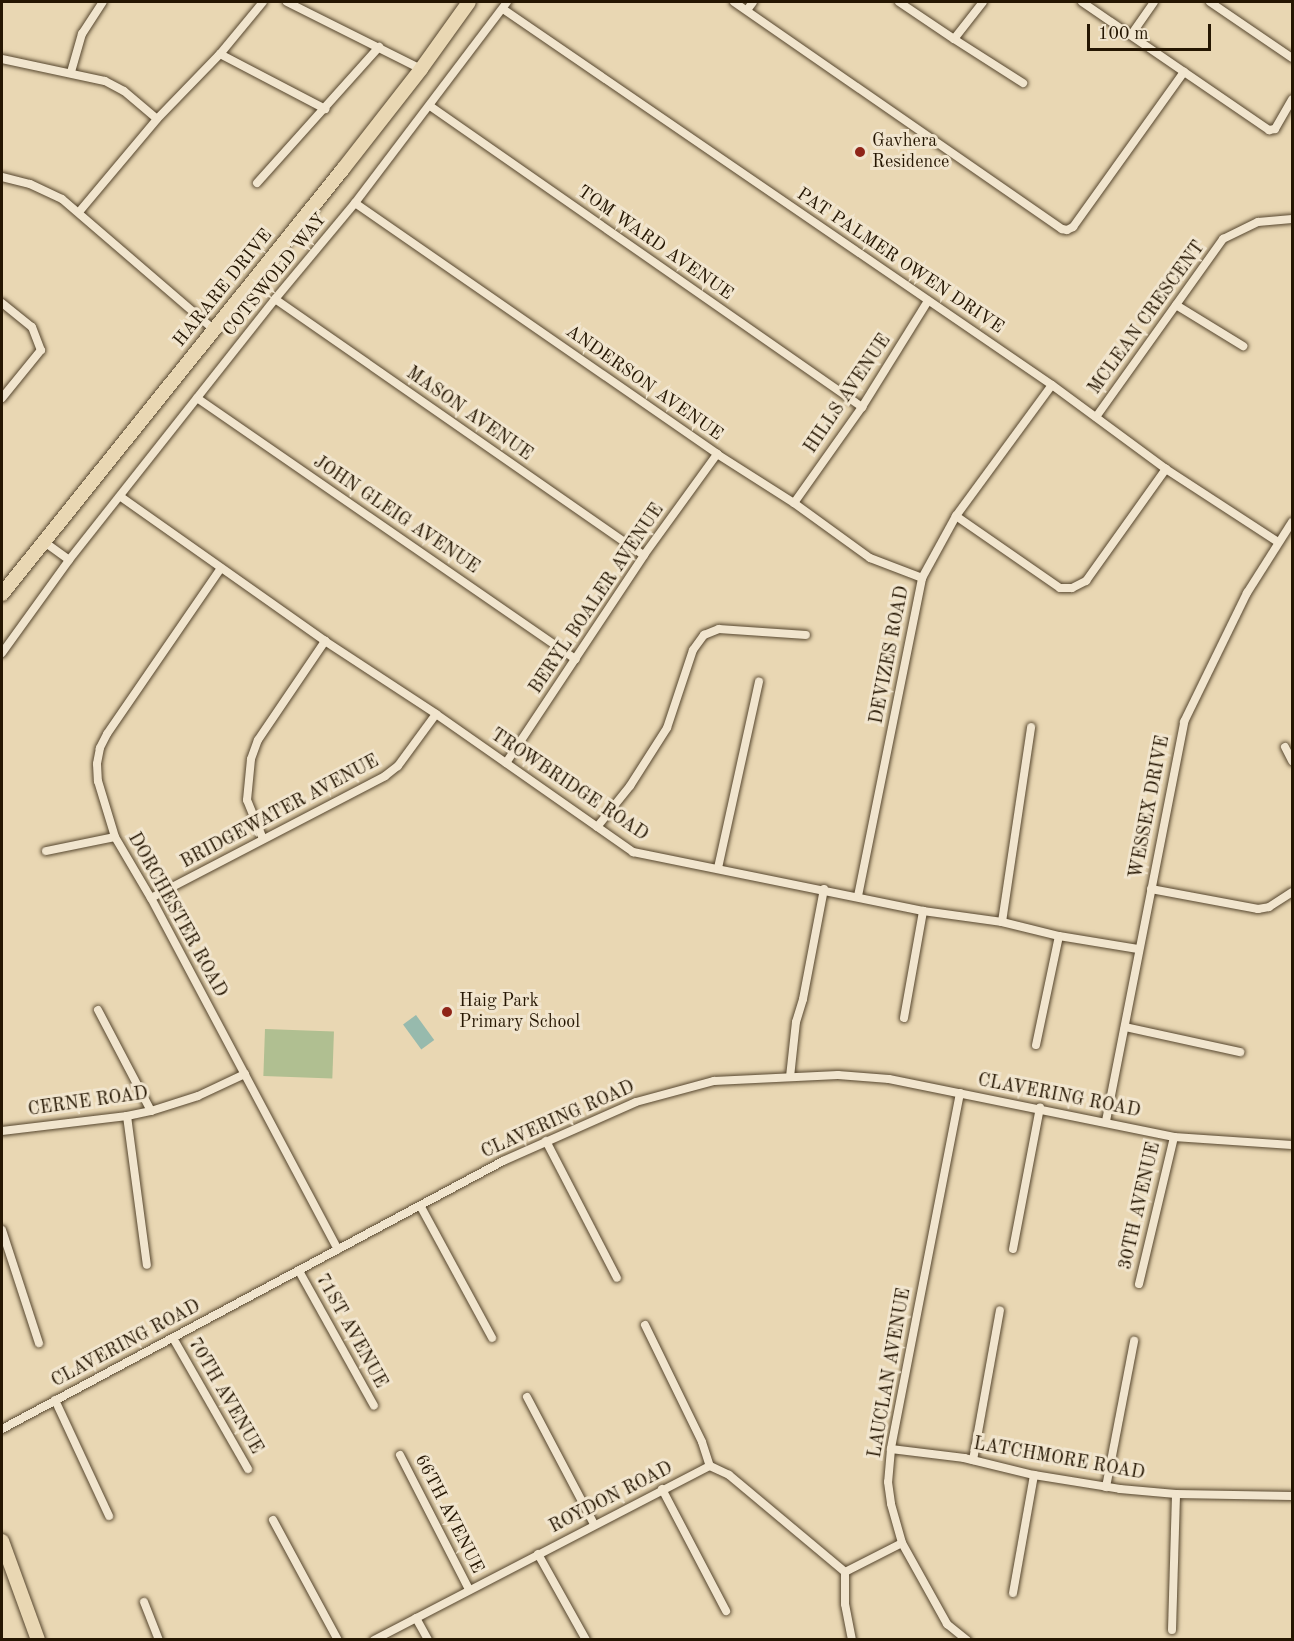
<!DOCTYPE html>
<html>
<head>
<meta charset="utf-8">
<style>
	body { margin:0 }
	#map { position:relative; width:1294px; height:1641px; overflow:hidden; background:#e9d7b3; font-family:"Old Standard TT",serif }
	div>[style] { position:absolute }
	.green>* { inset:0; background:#b0bf91; transform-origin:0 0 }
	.water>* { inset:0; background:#97baad; transform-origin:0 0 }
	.roads { filter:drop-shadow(0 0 2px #56462e) drop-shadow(0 0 2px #56462e) }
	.street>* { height:8px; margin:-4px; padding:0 4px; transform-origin:4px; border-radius:4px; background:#f1e5ce }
	.primary>* { height:14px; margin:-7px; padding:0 7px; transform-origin:7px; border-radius:7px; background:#e9d7b3 }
	.dots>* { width:16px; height:16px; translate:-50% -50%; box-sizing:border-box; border:3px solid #f1e5ce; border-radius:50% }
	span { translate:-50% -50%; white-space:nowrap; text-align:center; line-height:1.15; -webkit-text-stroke:6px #f1e5ce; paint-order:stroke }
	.poi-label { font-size:18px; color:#251602 }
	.left { translate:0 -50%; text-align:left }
	.street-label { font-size:18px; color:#251602 }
	.frame { position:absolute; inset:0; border:3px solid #251602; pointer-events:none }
	.scale { position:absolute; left:1087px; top:24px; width:124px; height:27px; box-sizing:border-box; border:3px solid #251602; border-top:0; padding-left:8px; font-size:18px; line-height:21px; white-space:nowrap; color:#251602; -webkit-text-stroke:4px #f1e5ce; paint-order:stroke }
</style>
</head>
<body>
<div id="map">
	<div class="green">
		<i style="left:265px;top:1029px;width:69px;height:47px;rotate:2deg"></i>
	</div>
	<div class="water">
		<i style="left:416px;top:1015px;width:31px;height:16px;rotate:54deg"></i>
	</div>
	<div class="roads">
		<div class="street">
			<i style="left:287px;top:2px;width:150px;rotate:26.6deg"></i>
			<i style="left:734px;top:2px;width:399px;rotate:34.7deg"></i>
			<i style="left:1062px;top:229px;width:5px;rotate:11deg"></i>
			<i style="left:1067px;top:230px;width:7px;rotate:-27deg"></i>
			<i style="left:1073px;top:227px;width:191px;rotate:-54.4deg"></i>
			<i style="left:899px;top:2px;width:66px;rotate:33.9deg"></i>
			<i style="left:954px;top:39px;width:47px;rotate:-51.9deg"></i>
			<i style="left:1082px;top:2px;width:227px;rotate:34.4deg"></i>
			<i style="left:1269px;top:130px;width:6px;rotate:-9deg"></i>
			<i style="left:1275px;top:129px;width:34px;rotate:-60deg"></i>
			<i style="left:1210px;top:2px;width:99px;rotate:34.3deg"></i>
			<i style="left:503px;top:9px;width:665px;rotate:34.41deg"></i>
			<i style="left:1052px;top:385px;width:142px;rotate:36.4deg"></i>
			<i style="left:1166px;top:469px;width:134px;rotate:33.1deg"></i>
			<i style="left:747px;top:10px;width:10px;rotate:-53deg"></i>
			<i style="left:1131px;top:35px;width:40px;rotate:-55.1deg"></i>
			<i style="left:954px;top:39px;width:82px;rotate:32.5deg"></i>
			<i style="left:220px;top:54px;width:119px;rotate:27.6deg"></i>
			<i style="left:2px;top:59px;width:105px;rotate:12.1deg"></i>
			<i style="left:105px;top:81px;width:21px;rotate:28deg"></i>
			<i style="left:124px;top:91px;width:43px;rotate:40.3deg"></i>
			<i style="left:71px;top:72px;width:40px;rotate:-74deg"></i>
			<i style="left:82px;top:34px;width:38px;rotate:-57deg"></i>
			<i style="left:430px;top:106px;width:527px;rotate:34.87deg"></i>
			<i style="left:2px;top:177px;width:29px;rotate:14deg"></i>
			<i style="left:30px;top:184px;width:35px;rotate:25deg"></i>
			<i style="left:62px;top:199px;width:199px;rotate:40.7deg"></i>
			<i style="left:257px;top:183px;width:183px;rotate:-48.1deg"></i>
			<i style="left:355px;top:203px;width:441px;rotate:34.7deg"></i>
			<i style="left:717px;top:454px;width:91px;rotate:32.5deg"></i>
			<i style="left:794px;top:503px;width:94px;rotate:35.9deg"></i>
			<i style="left:870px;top:558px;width:56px;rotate:21deg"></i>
			<i style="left:79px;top:212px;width:121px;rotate:-50deg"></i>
			<i style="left:157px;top:119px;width:91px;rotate:-45.9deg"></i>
			<i style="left:220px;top:54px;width:67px;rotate:-50.4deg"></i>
			<i style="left:275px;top:299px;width:449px;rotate:34.8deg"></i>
			<i style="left:2px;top:303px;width:38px;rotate:39deg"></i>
			<i style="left:32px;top:327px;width:25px;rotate:69deg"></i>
			<i style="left:41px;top:350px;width:62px;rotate:129.1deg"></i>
			<i style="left:1176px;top:305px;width:79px;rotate:31.5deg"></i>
			<i style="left:197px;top:398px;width:460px;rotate:34.6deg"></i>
			<i style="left:1096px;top:417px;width:219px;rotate:-54.5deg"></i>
			<i style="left:1223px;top:239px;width:39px;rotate:-26deg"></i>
			<i style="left:1258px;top:222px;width:34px;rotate:-5deg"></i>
			<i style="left:121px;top:497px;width:250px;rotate:35.2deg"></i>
			<i style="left:325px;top:641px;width:133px;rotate:33.3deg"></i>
			<i style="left:436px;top:714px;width:241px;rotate:35deg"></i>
			<i style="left:633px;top:852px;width:296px;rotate:11.5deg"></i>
			<i style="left:923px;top:911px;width:80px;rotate:7.9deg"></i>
			<i style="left:1002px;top:922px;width:59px;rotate:13.8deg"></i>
			<i style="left:1059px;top:936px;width:80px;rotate:9.3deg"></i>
			<i style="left:794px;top:503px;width:118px;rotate:-54.7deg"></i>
			<i style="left:862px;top:407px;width:125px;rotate:-58.1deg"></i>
			<i style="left:956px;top:516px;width:126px;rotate:34.7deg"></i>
			<i style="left:1060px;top:588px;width:12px"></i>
			<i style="left:1072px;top:588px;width:16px;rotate:-27deg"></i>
			<i style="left:1086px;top:581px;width:138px;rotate:-54.5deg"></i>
			<i style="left:43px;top:541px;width:32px;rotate:36deg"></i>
			<i style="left:221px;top:568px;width:201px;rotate:124.5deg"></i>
			<i style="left:107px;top:734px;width:16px;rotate:117deg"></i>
			<i style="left:100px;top:748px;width:16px;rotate:101deg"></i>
			<i style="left:97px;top:764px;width:17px;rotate:87deg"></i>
			<i style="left:98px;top:781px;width:59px;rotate:73.1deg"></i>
			<i style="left:115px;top:837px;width:71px;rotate:59.5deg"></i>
			<i style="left:151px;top:898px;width:398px;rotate:62deg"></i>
			<i style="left:2px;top:653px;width:115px;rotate:-54.2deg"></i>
			<i style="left:69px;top:560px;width:333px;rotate:-51.7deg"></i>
			<i style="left:275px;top:299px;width:125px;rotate:-50.2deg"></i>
			<i style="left:355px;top:203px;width:252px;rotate:-52.9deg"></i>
			<i style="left:1285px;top:747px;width:16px;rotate:63deg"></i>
			<i style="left:506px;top:763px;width:250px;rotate:-56.4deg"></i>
			<i style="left:644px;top:555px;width:125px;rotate:-54.1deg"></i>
			<i style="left:597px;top:827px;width:53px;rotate:-51.2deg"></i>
			<i style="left:630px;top:786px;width:69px;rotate:-57.5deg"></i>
			<i style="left:667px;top:728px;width:82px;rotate:-71.6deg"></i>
			<i style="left:693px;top:650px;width:19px;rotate:-54deg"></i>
			<i style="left:704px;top:635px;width:16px;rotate:-22deg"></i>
			<i style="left:719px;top:629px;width:87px;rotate:3.9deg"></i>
			<i style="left:263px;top:839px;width:42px;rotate:-112.3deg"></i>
			<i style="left:247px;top:800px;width:41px;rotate:-84.4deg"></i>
			<i style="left:251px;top:759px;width:20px;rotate:-70deg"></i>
			<i style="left:258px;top:740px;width:120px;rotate:-55.9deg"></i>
			<i style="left:46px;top:851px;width:70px;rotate:-11.5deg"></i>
			<i style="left:718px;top:868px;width:191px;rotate:-77.6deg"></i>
			<i style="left:1151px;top:889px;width:109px;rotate:10.6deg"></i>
			<i style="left:1258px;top:909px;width:11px;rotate:-10deg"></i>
			<i style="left:1269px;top:907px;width:27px;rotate:-33deg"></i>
			<i style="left:858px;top:896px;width:324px;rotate:-78.6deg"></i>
			<i style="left:922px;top:578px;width:71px;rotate:-61.3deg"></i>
			<i style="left:956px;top:516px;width:162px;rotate:-53.8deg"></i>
			<i style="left:151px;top:898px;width:264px;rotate:-27.5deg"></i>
			<i style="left:385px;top:776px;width:16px;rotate:-38deg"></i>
			<i style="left:398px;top:766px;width:64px;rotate:-53.8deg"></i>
			<i style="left:1002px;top:922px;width:197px;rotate:-81.5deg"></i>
			<i style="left:98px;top:1010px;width:114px;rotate:62.3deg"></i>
			<i style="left:904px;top:1018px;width:109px;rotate:-79.9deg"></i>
			<i style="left:1125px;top:1027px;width:118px;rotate:12.3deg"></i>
			<i style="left:1036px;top:1045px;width:111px;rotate:-78.1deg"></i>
			<i style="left:790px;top:1077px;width:55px;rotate:-83.8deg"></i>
			<i style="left:796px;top:1022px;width:24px;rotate:-73deg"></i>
			<i style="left:803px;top:999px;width:112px;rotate:-79.2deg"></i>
			<i style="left:960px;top:1093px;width:363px;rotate:101deg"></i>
			<i style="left:891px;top:1449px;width:33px;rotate:95deg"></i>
			<i style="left:888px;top:1482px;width:22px;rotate:82deg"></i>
			<i style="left:891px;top:1504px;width:41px;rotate:74.2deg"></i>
			<i style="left:902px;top:1543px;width:93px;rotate:60.9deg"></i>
			<i style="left:947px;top:1624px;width:26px;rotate:39deg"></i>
			<i style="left:127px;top:1116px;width:150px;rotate:82.4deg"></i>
			<i style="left:1106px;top:1121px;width:407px;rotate:-78.9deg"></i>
			<i style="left:1184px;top:722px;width:144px;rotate:-64deg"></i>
			<i style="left:1247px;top:593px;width:84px;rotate:-57.6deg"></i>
			<i style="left:2px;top:1131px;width:126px;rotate:-6.8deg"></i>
			<i style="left:127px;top:1116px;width:25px;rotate:-12deg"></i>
			<i style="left:151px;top:1111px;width:49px;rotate:-17.7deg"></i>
			<i style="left:198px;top:1096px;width:52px;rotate:-25.1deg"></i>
			<i style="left:546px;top:1141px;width:154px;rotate:62.6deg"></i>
			<i style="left:421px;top:1207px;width:149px;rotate:61.5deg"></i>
			<i style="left:2px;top:1230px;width:119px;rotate:71.9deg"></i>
			<i style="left:1013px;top:1249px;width:144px;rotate:-79.2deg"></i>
			<i style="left:299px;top:1271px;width:154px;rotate:60.9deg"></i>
			<i style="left:1139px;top:1284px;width:151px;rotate:-76.6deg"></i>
			<i style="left:645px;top:1325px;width:130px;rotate:64deg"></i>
			<i style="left:702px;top:1442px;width:25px;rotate:72deg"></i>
			<i style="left:173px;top:1338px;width:151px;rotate:60.2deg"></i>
			<i style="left:527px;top:1397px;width:144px;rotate:62.2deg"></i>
			<i style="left:55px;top:1400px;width:128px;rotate:65deg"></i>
			<i style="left:2px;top:1429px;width:568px;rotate:-28.14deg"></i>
			<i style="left:503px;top:1161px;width:145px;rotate:-23.9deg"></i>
			<i style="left:636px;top:1102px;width:81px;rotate:-15.1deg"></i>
			<i style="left:714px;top:1081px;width:124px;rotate:-2.8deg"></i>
			<i style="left:838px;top:1075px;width:51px;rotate:4.5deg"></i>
			<i style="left:889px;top:1079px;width:291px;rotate:11.5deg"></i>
			<i style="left:1174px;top:1137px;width:118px;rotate:3.9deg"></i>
			<i style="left:891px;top:1449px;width:74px;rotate:7deg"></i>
			<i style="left:964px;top:1458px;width:72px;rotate:13.7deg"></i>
			<i style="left:1034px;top:1475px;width:87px;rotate:9.2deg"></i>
			<i style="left:1120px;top:1489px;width:56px;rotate:5.1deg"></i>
			<i style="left:1176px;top:1494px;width:116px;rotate:1deg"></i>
			<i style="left:400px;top:1455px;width:151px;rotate:62.8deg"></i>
			<i style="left:973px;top:1460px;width:152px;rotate:-79.8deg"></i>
			<i style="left:1106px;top:1487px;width:149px;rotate:-79.1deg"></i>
			<i style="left:662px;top:1489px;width:138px;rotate:62.3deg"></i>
			<i style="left:273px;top:1520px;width:136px;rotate:61.6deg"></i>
			<i style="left:538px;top:1554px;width:98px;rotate:60.8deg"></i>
			<i style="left:845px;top:1572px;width:32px;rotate:90deg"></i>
			<i style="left:845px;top:1604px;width:37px;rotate:79deg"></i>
			<i style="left:845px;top:1572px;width:64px;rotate:-27deg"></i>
			<i style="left:1013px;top:1593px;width:120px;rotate:-79.9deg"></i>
			<i style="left:144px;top:1602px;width:41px;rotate:68.5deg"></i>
			<i style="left:416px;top:1618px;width:25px;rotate:61deg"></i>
			<i style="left:1172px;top:1630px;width:136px;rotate:-88.3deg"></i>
			<i style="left:374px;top:1640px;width:378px;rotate:-27.4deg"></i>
			<i style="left:710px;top:1466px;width:21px;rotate:25deg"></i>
			<i style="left:729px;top:1475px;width:151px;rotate:39.9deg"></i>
		</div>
		<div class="primary">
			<i style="left:2px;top:594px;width:545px;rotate:-51.26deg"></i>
			<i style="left:343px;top:169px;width:127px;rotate:-52deg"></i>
			<i style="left:421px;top:69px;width:82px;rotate:-54.4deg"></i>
			<i style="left:2px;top:1541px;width:105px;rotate:70deg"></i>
		</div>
	</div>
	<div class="dots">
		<i style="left:860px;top:152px;background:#8f2418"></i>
		<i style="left:447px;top:1012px;background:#8f2418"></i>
	</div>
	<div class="poi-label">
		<span class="left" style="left:872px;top:152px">Gavhera<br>Residence</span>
		<span class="left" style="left:459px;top:1012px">Haig Park<br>Primary School</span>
	</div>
	<div class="street-label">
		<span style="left:655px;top:243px;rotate:35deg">TOM WARD AVENUE</span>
		<span style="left:900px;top:261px;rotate:34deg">PAT PALMER OWEN DRIVE</span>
		<span style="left:275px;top:275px;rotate:-51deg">COTSWOLD WAY</span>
		<span style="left:223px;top:288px;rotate:-51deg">HARARE DRIVE</span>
		<span style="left:1147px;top:318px;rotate:-54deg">MCLEAN CRESCENT</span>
		<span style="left:644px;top:383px;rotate:35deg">ANDERSON AVENUE</span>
		<span style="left:848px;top:394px;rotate:-56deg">HILLS AVENUE</span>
		<span style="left:469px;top:414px;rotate:35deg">MASON AVENUE</span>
		<span style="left:396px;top:515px;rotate:34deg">JOHN GLEIG AVENUE</span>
		<span style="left:597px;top:599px;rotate:-56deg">BERYL BOALER AVENUE</span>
		<span style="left:890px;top:655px;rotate:-79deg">DEVIZES ROAD</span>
		<span style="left:569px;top:785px;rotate:34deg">TROWBRIDGE ROAD</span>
		<span style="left:1150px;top:807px;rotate:-79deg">WESSEX DRIVE</span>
		<span style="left:280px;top:812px;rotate:-28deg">BRIDGEWATER AVENUE</span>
		<span style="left:177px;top:915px;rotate:61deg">DORCHESTER ROAD</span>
		<span style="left:1059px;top:1096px;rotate:11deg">CLAVERING ROAD</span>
		<span style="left:88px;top:1102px;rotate:-8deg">CERNE ROAD</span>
		<span style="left:558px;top:1120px;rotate:-24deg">CLAVERING ROAD</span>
		<span style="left:1140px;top:1206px;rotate:-77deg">30TH AVENUE</span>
		<span style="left:351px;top:1331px;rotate:61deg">71ST AVENUE</span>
		<span style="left:126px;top:1344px;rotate:-28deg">CLAVERING ROAD</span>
		<span style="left:890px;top:1373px;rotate:-80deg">LAUCLAN AVENUE</span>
		<span style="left:225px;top:1396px;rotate:60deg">70TH AVENUE</span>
		<span style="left:1059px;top:1459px;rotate:10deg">LATCHMORE ROAD</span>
		<span style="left:611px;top:1498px;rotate:-27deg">ROYDON ROAD</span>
		<span style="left:449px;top:1514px;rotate:63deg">66TH AVENUE</span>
	</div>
	<div class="frame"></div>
	<div class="scale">100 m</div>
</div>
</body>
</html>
